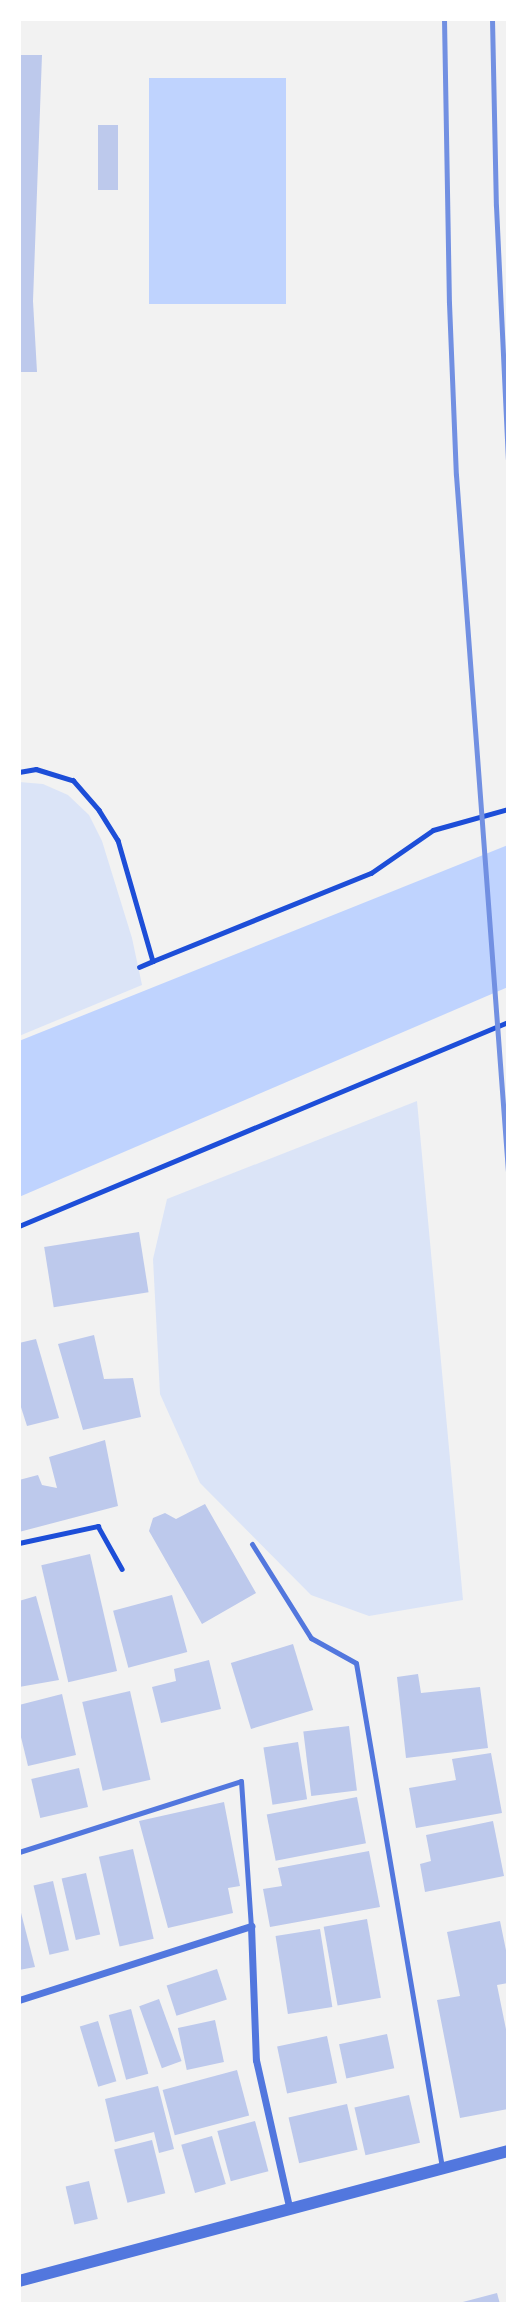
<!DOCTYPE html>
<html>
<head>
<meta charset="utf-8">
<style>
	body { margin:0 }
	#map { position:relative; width:527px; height:2323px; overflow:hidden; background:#f2f2f2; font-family:"PT Sans",sans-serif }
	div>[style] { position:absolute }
	.green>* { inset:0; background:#dbe4f7 }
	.water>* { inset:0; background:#bfd3fe; transform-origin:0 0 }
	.building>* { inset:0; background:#bdc9ec; transform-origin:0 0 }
	.path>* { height:4.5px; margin:-2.25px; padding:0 2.25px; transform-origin:2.25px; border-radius:2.25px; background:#1d4ed8 }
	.service>* { height:5px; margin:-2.5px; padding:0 2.5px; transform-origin:2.5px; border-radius:2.5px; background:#5277de }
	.minor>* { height:7px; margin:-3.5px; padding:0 3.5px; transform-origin:3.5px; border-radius:3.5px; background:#5277de }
	.tertiary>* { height:12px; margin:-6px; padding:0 6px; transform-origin:6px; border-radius:6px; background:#5277de }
	.rail>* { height:5px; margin:-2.5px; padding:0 2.5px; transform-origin:2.5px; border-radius:2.5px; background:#7290e2 }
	span { translate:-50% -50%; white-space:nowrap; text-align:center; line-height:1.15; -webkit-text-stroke:5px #fff; paint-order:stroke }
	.frame { position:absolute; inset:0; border:21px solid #fff; pointer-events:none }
</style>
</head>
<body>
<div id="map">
	<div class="green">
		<i style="clip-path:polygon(19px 782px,43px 784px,68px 795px,89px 815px,102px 841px,132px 938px,142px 985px,19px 1036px)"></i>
		<i style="clip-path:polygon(417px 1101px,463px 1600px,369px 1616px,311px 1595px,200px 1483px,160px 1394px,153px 1259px,167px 1199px)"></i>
	</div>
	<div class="water">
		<i style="left:286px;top:78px;width:226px;height:137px;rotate:90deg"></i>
		<i style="clip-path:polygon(508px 845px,508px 987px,19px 1197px,19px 1041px)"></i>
	</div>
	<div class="building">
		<i style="clip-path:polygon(19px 55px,42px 55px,33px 301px,37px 372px,19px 372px)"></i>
		<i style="left:98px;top:125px;width:20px;height:65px"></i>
		<i style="left:139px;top:1232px;width:61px;height:96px;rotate:81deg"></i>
		<i style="clip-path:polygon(94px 1335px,104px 1379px,133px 1378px,141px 1417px,83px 1430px,58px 1344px)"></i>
		<i style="clip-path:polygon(36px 1339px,59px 1418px,27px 1426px,19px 1401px,19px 1343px)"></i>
		<i style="clip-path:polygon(105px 1440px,118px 1506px,19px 1532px,19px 1480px,38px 1475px,42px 1485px,57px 1488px,49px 1457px)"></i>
		<i style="clip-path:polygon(205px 1504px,256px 1593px,202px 1624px,149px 1531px,153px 1518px,165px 1513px,176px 1519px)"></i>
		<i style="left:90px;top:1554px;width:120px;height:50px;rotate:77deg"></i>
		<i style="left:172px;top:1595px;width:59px;height:61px;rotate:75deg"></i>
		<i style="clip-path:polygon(36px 1596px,59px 1680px,19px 1687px,19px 1601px)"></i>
		<i style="left:293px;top:1644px;width:69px;height:65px;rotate:73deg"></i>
		<i style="clip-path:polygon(209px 1660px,221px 1709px,161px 1723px,152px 1687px,176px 1681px,174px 1669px)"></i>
		<i style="clip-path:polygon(418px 1674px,421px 1693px,480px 1687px,488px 1748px,406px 1758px,397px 1677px)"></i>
		<i style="left:130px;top:1691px;width:91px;height:49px;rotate:77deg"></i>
		<i style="clip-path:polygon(62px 1694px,76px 1755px,28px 1766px,19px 1729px,19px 1705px)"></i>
		<i style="left:349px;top:1726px;width:65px;height:46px;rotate:83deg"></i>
		<i style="left:298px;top:1742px;width:58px;height:35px;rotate:81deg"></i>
		<i style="clip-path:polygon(491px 1753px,502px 1813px,416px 1828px,409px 1788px,456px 1780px,452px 1759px)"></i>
		<i style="left:79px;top:1768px;width:40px;height:49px;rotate:77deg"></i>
		<i style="left:357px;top:1797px;width:47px;height:92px;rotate:79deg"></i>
		<i style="clip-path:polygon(224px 1802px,240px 1886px,228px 1888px,233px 1913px,168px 1928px,139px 1821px)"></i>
		<i style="clip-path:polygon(493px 1821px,504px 1876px,425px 1892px,420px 1864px,431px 1861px,426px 1835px)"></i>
		<i style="left:133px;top:1849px;width:92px;height:35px;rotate:77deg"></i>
		<i style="clip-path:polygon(369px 1851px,380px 1907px,270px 1927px,263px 1889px,282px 1886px,278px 1868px)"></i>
		<i style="left:86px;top:1873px;width:63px;height:25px;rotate:77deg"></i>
		<i style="left:53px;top:1881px;width:71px;height:20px;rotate:77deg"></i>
		<i style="clip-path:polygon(19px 1905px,35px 1967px,19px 1970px)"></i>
		<i style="left:367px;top:1919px;width:80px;height:44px;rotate:80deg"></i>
		<i style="clip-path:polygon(500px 1921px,508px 1960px,508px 1983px,497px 1985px,508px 2039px,508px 2109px,460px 2118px,437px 2000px,460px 1996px,447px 1932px)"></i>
		<i style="left:320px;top:1929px;width:79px;height:45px;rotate:81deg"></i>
		<i style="left:217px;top:1969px;width:32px;height:53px;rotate:72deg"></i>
		<i style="left:159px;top:1999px;width:66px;height:21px;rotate:70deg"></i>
		<i style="left:131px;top:2009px;width:67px;height:23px;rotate:75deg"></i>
		<i style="left:215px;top:2020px;width:43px;height:38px;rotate:78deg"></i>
		<i style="left:98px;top:2021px;width:63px;height:19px;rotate:73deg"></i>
		<i style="left:387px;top:2034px;width:35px;height:49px;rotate:78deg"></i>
		<i style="left:327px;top:2036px;width:48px;height:51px;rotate:78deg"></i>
		<i style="left:237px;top:2070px;width:47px;height:77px;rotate:75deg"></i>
		<i style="clip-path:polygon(158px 2086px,174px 2149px,159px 2153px,154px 2132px,115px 2142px,105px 2099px)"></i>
		<i style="left:409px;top:2095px;width:49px;height:56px;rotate:77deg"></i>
		<i style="left:347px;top:2104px;width:47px;height:60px;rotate:77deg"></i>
		<i style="left:255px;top:2121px;width:52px;height:39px;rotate:75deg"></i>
		<i style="left:212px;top:2136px;width:50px;height:32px;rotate:74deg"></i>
		<i style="left:152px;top:2140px;width:55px;height:39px;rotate:76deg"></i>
		<i style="left:89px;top:2181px;width:39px;height:24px;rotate:77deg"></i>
		<i style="clip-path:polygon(497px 2293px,500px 2304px,459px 2304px,459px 2303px)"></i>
	</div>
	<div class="path">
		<i style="left:19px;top:772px;width:17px;rotate:-10deg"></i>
		<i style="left:36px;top:769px;width:39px;rotate:17deg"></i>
		<i style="left:73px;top:780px;width:40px;rotate:49deg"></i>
		<i style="left:99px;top:810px;width:36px;rotate:58deg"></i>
		<i style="left:118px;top:840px;width:126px;rotate:73.9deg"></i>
		<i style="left:153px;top:961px;width:235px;rotate:-22deg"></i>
		<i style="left:371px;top:873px;width:75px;rotate:-34.7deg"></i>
		<i style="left:433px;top:830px;width:78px;rotate:-15.6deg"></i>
		<i style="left:139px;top:967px;width:15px;rotate:-23deg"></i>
		<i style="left:19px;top:1226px;width:530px;rotate:-22.64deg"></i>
		<i style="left:19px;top:1543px;width:81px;rotate:-12.1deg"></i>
		<i style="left:98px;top:1526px;width:49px;rotate:60.8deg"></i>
	</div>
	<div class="service">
		<i style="left:252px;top:1544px;width:111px;rotate:57.9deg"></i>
		<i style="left:311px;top:1638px;width:51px;rotate:29.1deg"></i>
		<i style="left:356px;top:1663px;width:511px;rotate:80.32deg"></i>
		<i style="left:19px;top:1852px;width:233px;rotate:-17.7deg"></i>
		<i style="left:241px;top:1781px;width:145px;rotate:86.1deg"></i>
	</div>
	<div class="minor">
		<i style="left:19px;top:2000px;width:244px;rotate:-17.7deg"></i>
		<i style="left:251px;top:1926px;width:134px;rotate:87.9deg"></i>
		<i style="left:256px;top:2060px;width:151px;rotate:77.3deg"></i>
	</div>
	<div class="tertiary">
		<i style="left:19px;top:2281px;width:506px;rotate:-14.89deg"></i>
	</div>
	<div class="rail">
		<i style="left:444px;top:19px;width:284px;rotate:89deg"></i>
		<i style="left:449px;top:303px;width:172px;rotate:87.7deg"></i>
		<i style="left:456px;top:475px;width:698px;rotate:85.73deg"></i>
		<i style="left:492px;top:19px;width:187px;rotate:88.8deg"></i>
		<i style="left:496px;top:206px;width:254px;rotate:87.3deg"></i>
	</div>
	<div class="frame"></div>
</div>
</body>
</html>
